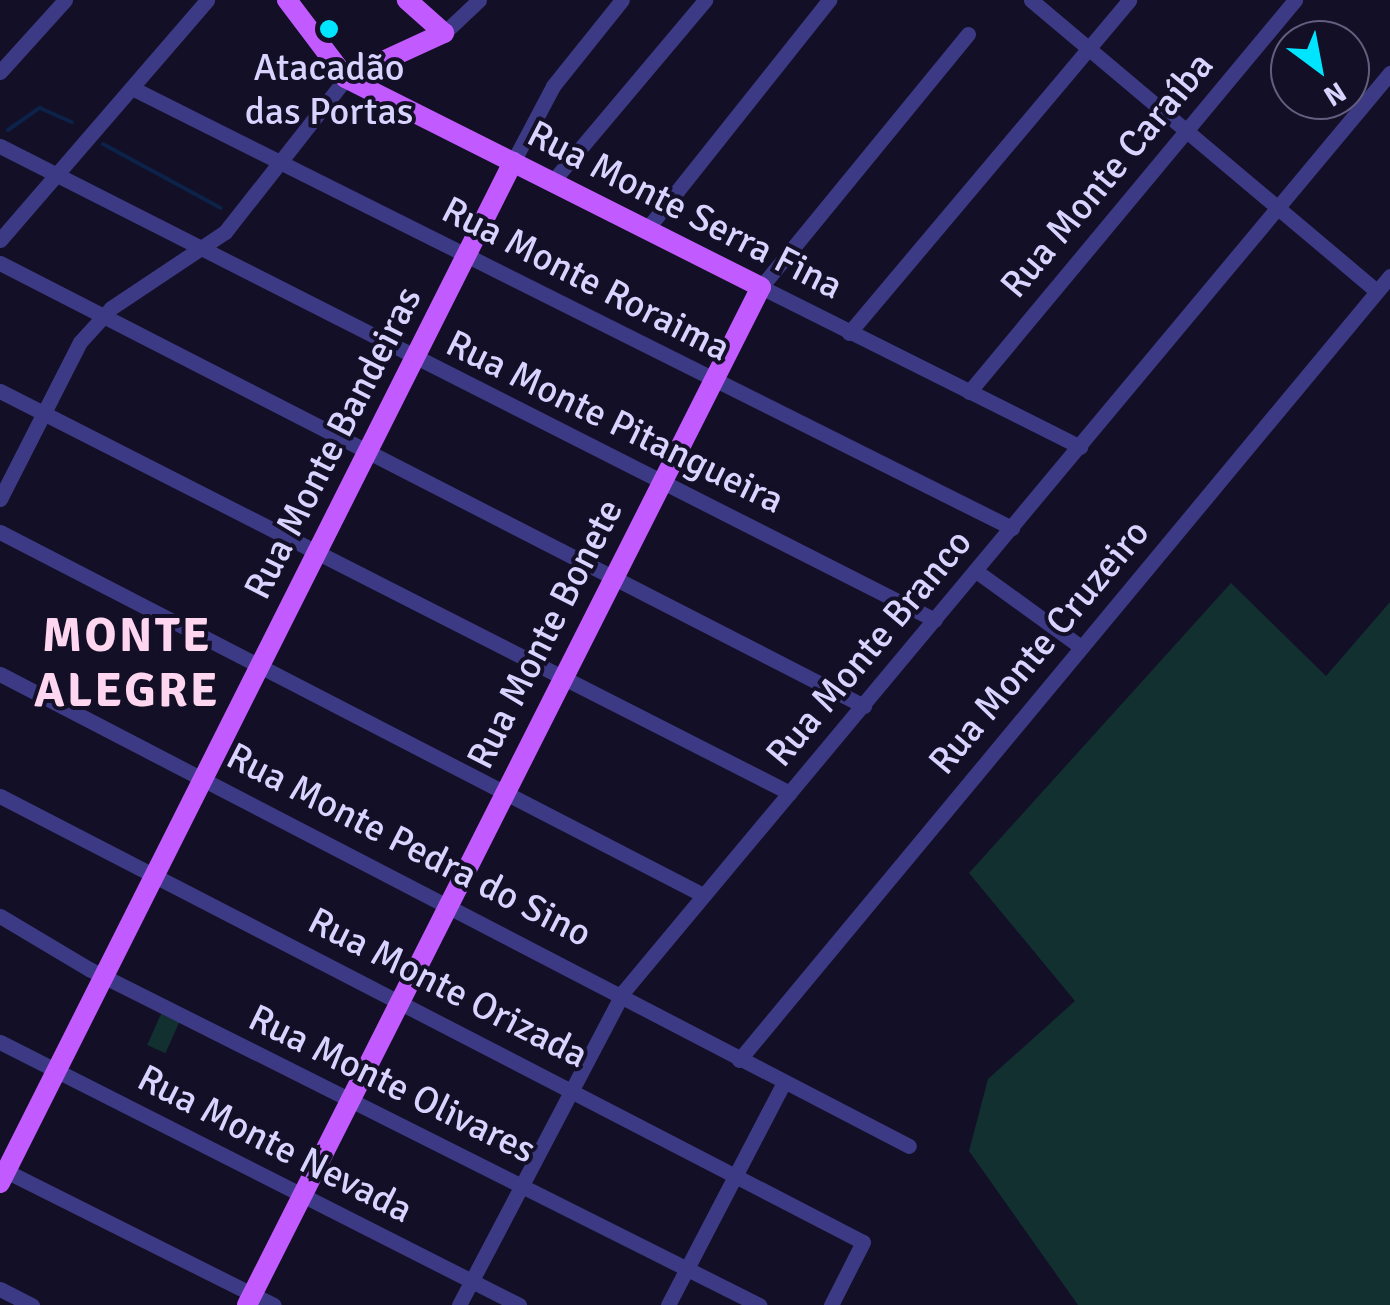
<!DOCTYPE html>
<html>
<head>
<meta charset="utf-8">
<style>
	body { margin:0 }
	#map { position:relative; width:1390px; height:1305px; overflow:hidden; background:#130f26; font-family:Signika,sans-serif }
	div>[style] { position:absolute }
	.green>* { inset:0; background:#12302f; transform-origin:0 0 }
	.stream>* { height:4px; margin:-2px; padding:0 2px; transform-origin:2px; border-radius:2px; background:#0c2248 }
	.minor>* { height:15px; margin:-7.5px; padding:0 7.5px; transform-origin:7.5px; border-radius:7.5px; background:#3d3a85 }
	.major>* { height:20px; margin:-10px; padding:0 10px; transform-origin:10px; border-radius:10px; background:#c25bff }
	.dots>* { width:28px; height:28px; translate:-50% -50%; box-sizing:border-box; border:5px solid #130f26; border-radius:50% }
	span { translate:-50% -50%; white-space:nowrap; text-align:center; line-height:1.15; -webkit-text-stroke:8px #130f26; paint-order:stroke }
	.poi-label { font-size:38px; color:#d9d4ff }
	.street-label { font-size:38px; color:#d9d4ff }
	.district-label { font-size:48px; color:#ffd6f0; font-weight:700; letter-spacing:2.5px }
	.north { position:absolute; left:1270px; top:20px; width:100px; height:100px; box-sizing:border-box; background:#130f26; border:2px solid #625e7d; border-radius:50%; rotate:148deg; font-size:28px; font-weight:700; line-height:40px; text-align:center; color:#d9d4ff }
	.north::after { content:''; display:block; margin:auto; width:35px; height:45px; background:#00e5ff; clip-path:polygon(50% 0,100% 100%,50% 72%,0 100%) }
</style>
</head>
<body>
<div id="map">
	<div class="green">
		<i style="clip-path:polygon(1231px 583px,1326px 676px,1390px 602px,1390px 1305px,1078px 1305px,969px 1151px,988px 1079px,1075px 1001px,969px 873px)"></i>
		<i style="left:161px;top:1014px;width:20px;height:34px;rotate:24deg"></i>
	</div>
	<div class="stream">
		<i style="left:8px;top:130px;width:39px;rotate:-35deg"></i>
		<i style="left:40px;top:108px;width:35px;rotate:24deg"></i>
		<i style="left:103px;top:144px;width:134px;rotate:28.5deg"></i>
	</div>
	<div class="minor">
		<i style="left:1031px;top:0;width:452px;rotate:40.1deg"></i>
		<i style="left:444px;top:33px;width:48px;rotate:-43.3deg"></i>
		<i style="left:968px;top:34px;width:327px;rotate:129.3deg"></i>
		<i style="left:761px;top:287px;width:357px;rotate:26.6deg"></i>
		<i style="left:0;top:72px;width:97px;rotate:-47.9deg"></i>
		<i style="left:132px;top:88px;width:984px;rotate:26.57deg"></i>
		<i style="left:0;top:146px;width:1048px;rotate:26.88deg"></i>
		<i style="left:513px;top:162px;width:86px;rotate:-62.2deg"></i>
		<i style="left:553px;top:86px;width:110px;rotate:-51.3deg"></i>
		<i style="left:552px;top:182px;width:238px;rotate:-49.9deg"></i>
		<i style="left:647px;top:229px;width:293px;rotate:-51.5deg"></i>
		<i style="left:0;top:240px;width:317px;rotate:-49.2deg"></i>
		<i style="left:0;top:263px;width:971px;rotate:27.15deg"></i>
		<i style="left:849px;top:333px;width:435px;rotate:-49.9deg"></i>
		<i style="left:0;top:391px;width:886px;rotate:26.97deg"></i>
		<i style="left:969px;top:392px;width:510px;rotate:-50.25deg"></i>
		<i style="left:0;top:499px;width:176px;rotate:-63deg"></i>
		<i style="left:80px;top:342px;width:46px;rotate:-47.6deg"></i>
		<i style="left:111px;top:308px;width:137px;rotate:-33.7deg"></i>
		<i style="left:225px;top:232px;width:196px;rotate:-51.8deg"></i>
		<i style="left:0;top:532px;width:791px;rotate:27.31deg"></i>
		<i style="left:976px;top:571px;width:130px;rotate:35.9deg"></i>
		<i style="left:0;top:674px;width:1024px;rotate:27.44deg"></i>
		<i style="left:0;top:796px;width:971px;rotate:27.33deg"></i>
		<i style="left:863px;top:1242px;width:71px;rotate:116.9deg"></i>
		<i style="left:0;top:916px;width:104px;rotate:30.8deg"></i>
		<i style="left:89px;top:969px;width:750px;rotate:26.63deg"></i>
		<i style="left:0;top:1042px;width:582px;rotate:26.87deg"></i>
		<i style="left:739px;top:1060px;width:1019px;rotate:-50.3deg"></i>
		<i style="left:0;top:1168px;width:306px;rotate:26.6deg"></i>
		<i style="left:0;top:1289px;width:36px;rotate:27deg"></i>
		<i style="left:459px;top:1305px;width:355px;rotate:-62.3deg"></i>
		<i style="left:624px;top:991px;width:1196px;rotate:-50.16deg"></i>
		<i style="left:668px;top:1305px;width:251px;rotate:-62.5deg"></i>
	</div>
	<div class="major">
		<i style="left:346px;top:78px;width:108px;rotate:-24.7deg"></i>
		<i style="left:444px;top:33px;width:50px;rotate:-138.3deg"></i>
		<i style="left:0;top:1183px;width:1143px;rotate:-63.32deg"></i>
		<i style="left:247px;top:1305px;width:1140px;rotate:-63.21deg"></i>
		<i style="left:761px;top:287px;width:465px;rotate:-153.3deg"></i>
		<i style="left:346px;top:78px;width:98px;rotate:-127.1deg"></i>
	</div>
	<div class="dots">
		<i style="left:329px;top:29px;background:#00e5ff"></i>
	</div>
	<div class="poi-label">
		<span style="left:329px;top:90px">Atacadão<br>das Portas</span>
	</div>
	<div class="street-label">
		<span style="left:1107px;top:175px;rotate:-50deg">Rua Monte Caraíba</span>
		<span style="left:685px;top:210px;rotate:27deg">Rua Monte Serra Fina</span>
		<span style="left:586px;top:279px;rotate:27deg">Rua Monte Roraima</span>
		<span style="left:615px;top:422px;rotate:26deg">Rua Monte Pitangueira</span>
		<span style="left:333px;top:443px;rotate:-63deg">Rua Monte Bandeiras</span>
		<span style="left:545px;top:634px;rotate:-63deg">Rua Monte Bonete</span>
		<span style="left:1039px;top:647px;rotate:-50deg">Rua Monte Cruzeiro</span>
		<span style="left:869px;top:648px;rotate:-50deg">Rua Monte Branco</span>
		<span style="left:409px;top:845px;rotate:27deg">Rua Monte Pedra do Sino</span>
		<span style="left:448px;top:988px;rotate:27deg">Rua Monte Orizada</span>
		<span style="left:392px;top:1084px;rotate:26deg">Rua Monte Olivares</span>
		<span style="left:275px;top:1144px;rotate:27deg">Rua Monte Nevada</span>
	</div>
	<div class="district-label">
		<span style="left:127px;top:663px">MONTE<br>ALEGRE</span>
	</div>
	<div class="north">N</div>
</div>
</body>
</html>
